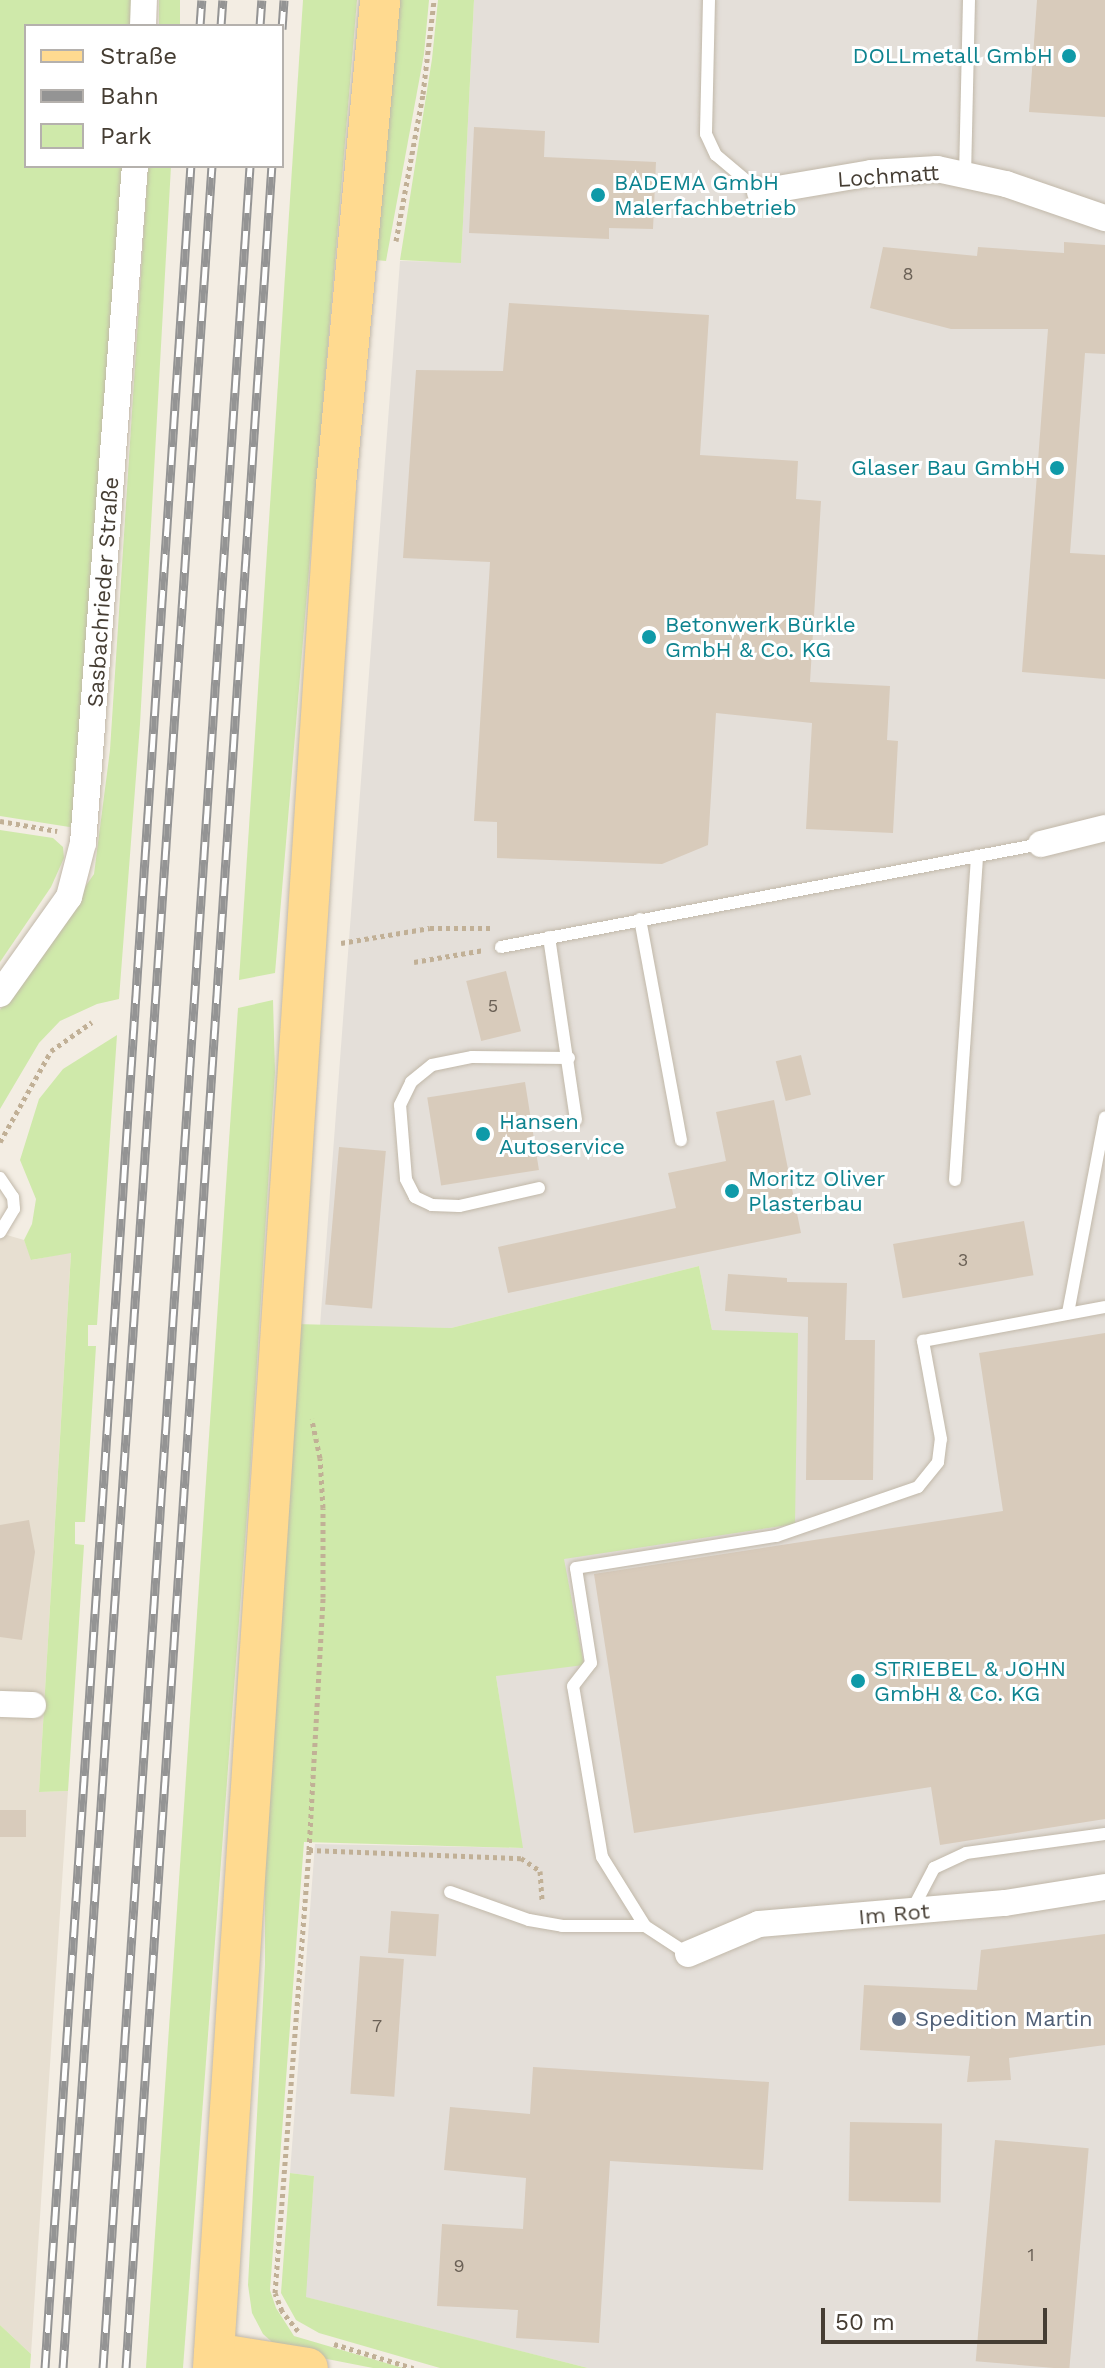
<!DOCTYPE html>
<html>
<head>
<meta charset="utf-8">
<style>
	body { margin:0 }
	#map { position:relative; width:1105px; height:2368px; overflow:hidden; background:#f3ede3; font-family:"Work Sans",sans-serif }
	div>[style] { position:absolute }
	.residential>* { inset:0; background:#e7dfd1 }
	.industrial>* { inset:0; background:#e4dfd9 }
	.green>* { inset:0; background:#cfe9aa; transform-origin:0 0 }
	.building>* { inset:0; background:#d8cbbb; transform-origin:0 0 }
	.path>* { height:5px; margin-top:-2.5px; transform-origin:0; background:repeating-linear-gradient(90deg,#c1b096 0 4px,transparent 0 8px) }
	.roads { filter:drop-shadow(0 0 2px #c1b8a9) drop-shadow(0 0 2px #c1b8a9) }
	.service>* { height:12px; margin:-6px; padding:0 6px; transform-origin:6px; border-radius:6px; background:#fff }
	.minor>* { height:26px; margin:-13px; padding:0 13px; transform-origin:13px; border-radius:13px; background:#fff }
	.primary>* { height:40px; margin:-20px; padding:0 20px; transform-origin:20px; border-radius:20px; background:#ffda90 }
	.rail>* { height:9px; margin-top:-4.5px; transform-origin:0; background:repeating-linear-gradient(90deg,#fff 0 18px,#949494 0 36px); box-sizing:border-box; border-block:2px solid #949494 }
	.dots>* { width:22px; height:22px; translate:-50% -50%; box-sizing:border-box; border:4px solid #fff; border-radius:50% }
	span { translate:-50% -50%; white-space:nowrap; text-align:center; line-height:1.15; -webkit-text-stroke:6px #fff; paint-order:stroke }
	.number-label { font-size:18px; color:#6a6055 }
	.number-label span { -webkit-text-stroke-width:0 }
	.culture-label { font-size:22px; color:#0d838f }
	.right { translate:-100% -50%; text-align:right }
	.left { translate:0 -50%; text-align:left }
	.street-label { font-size:22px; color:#453d33 }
	.service-label { font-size:22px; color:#4e5e75 }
	.legend { position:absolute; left:24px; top:24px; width:260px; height:144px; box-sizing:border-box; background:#fff; border:2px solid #b5b1ad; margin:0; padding:10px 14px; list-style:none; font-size:24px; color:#453d33 }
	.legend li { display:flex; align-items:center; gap:16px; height:40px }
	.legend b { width:40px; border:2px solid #b5b1ad }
	.scale { position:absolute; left:821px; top:2308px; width:226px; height:36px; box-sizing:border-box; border:4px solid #453d33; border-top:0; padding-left:10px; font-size:24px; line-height:28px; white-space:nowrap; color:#453d33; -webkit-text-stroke:6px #fff; paint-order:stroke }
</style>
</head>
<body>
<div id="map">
	<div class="residential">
		<i style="clip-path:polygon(0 1233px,24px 1240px,32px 1260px,71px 1252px,39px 1792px,68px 1791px,31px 2354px,0 2325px)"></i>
	</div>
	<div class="industrial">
		<i style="clip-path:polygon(474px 0,1105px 0,1105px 2368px,588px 2368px,305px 2297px,314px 2176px,290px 2173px,315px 1844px,522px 1848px,496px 1676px,564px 1558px,795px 1524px,712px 1330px,699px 1266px,451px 1328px,320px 1326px,400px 261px,461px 262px)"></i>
	</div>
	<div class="green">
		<i style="clip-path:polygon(0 0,136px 0,135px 26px,26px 26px,26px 166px,125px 166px,82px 829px,0 816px)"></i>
		<i style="left:159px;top:0;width:21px;height:26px"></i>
		<i style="clip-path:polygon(303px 0,357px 0,275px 973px,239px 980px)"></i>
		<i style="clip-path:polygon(396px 0,429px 0,424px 54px,386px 261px,376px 260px)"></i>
		<i style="clip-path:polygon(438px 0,474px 0,461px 263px,400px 260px,432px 59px)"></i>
		<i style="clip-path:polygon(148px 166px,171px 166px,140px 724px,119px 999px,97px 1004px,60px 1021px,39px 1043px,0 1109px,0 1010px,94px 874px,110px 750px)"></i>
		<i style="clip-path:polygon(0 830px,53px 838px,63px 847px,64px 858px,51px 887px,0 962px)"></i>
		<i style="clip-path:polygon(273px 1000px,275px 1072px,250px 1475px,183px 2368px,146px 2368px,238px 1008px)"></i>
		<i style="clip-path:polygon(117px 1035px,97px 1325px,88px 1325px,88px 1346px,96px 1346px,85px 1522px,75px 1522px,75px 1544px,84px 1545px,68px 1791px,39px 1792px,71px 1253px,31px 1260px,24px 1240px,32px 1224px,36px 1199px,20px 1160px,39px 1099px,63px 1069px)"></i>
		<i style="clip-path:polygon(699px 1266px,712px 1330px,798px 1333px,795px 1524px,564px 1559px,584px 1665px,496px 1676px,523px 1848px,304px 1842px,270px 2290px,276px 2308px,294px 2336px,403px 2368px,373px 2368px,281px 2350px,263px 2334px,252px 2313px,248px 2285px,265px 1964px,265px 1824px,295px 1324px,451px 1328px)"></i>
		<i style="clip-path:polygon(290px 2173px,314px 2176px,306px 2297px,588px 2368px,440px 2368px,319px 2333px,296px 2320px,281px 2293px)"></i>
		<i style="clip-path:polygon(0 2325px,31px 2354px,30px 2368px,0 2368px)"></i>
	</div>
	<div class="building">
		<i style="clip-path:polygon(1037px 0,1105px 0,1105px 117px,1029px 112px)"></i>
		<i style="clip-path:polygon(474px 127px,545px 131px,544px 157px,656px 162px,653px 229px,609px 228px,609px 239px,469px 233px)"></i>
		<i style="clip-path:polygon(1064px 242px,1105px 245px,1105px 354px,1085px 353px,1070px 553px,1105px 555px,1105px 679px,1022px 672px,1048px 329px,951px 329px,870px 308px,883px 247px,977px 256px,978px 247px,1064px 253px)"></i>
		<i style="clip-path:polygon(509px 303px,709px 315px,700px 455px,798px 461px,796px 499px,821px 501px,810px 682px,890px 686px,887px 740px,898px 741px,893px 833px,806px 829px,812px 723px,716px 713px,708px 845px,662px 864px,497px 858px,497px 822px,474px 821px,490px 562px,403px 558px,416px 370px,503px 371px)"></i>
		<i style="left:506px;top:971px;width:62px;height:41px;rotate:76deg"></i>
		<i style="left:801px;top:1055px;width:41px;height:26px;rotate:76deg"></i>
		<i style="left:525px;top:1082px;width:89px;height:99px;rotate:81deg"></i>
		<i style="clip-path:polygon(774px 1100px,801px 1233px,508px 1293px,498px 1247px,676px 1208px,668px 1173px,726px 1161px,716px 1112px)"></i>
		<i style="left:339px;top:1147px;width:47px;height:158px;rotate:5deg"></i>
		<i style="left:1024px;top:1221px;width:55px;height:133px;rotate:80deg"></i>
		<i style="clip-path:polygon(728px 1274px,787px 1278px,787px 1282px,847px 1283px,845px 1340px,875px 1340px,873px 1480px,806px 1480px,808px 1317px,725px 1311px)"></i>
		<i style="clip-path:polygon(1105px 1333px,1105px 1819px,940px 1845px,931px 1787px,634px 1833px,594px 1574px,1003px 1511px,979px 1353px)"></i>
		<i style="clip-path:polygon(29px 1520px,35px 1552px,22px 1640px,0 1637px,0 1525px)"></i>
		<i style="left:26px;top:1810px;width:27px;height:26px;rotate:90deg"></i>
		<i style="left:391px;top:1911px;width:48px;height:42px;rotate:4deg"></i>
		<i style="clip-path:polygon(1105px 1934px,1105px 2045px,1009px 2058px,1011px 2080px,967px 2082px,970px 2056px,860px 2050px,864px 1985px,977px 1990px,981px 1950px)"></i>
		<i style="left:360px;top:1956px;width:44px;height:138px;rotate:4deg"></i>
		<i style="clip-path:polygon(533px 2067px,769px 2082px,763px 2170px,610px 2161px,599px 2343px,516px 2338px,518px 2310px,437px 2306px,442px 2224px,523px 2229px,526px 2178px,444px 2170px,450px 2107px,530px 2114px)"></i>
		<i style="left:850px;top:2122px;width:92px;height:79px;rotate:1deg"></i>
		<i style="left:995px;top:2140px;width:94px;height:222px;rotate:5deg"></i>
	</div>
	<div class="path">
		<i style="left:396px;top:241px;width:149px;rotate:-79.6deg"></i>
		<i style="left:423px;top:94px;width:95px;rotate:-83.3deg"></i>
		<i style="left:0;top:821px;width:58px;rotate:10deg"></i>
		<i style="left:341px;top:943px;width:90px;rotate:-9.6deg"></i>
		<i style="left:430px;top:928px;width:64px"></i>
		<i style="left:414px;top:962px;width:71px;rotate:-9.7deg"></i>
		<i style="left:0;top:1142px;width:104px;rotate:-60.7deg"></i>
		<i style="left:51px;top:1051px;width:50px;rotate:-35.3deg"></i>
		<i style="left:309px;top:1850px;width:212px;rotate:2.2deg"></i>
		<i style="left:521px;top:1858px;width:23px;rotate:34deg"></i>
		<i style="left:540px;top:1871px;width:30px;rotate:86deg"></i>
		<i style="left:298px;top:2331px;width:26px;rotate:-129deg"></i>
		<i style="left:282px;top:2311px;width:19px;rotate:-111deg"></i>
		<i style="left:275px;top:2293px;width:444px;rotate:-85.6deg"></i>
		<i style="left:309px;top:1850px;width:253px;rotate:-86.8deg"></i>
		<i style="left:323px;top:1597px;width:89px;rotate:-90deg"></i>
		<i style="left:323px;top:1508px;width:50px;rotate:-93.4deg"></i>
		<i style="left:320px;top:1458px;width:40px;rotate:-102deg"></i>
		<i style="left:334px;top:2344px;width:83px;rotate:16.9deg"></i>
	</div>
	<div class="roads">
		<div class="service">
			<i style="left:709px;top:0;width:134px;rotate:91.3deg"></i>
			<i style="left:706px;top:134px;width:23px;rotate:65deg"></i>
			<i style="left:716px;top:155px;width:57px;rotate:40.1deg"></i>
			<i style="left:965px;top:176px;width:176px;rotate:-88.7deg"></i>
			<i style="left:640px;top:919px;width:225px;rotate:79.5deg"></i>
			<i style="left:549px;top:937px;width:185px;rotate:81.6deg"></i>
			<i style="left:501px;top:947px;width:550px;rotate:-10.8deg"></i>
			<i style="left:0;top:1178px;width:23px;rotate:56deg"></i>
			<i style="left:13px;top:1197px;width:12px;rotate:85deg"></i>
			<i style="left:14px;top:1209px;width:27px;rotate:121deg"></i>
			<i style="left:955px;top:1180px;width:325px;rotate:-86.1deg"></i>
			<i style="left:539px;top:1188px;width:82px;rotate:167.3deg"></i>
			<i style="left:459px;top:1206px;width:27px;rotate:-178deg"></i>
			<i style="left:432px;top:1205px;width:19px;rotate:-155deg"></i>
			<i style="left:415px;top:1197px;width:20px;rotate:-117deg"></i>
			<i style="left:406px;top:1179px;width:74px;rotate:-94.6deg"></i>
			<i style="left:400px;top:1105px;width:25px;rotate:-64deg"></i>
			<i style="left:411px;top:1082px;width:27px;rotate:-39deg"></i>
			<i style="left:432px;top:1065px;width:41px;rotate:-11.3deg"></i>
			<i style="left:472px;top:1057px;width:97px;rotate:0.6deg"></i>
			<i style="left:1068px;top:1313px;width:199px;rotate:-79.3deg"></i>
			<i style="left:450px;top:1892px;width:84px;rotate:19.5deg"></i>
			<i style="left:529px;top:1920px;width:34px;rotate:10deg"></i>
			<i style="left:562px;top:1926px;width:83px"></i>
			<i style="left:645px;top:1926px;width:51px;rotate:33.1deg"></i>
			<i style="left:911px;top:1912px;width:50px;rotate:-62.4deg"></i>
			<i style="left:934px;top:1868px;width:35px;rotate:-25deg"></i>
			<i style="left:966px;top:1853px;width:140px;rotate:-7.8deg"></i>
			<i style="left:645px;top:1926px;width:81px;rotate:-121.9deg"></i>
			<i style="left:602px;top:1857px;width:173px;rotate:-99.6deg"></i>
			<i style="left:573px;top:1686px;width:29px;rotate:-52deg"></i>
			<i style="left:591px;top:1663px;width:96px;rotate:-99deg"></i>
			<i style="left:576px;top:1568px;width:203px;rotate:-9.1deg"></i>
			<i style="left:776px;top:1536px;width:150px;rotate:-19deg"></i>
			<i style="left:918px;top:1487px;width:32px;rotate:-51deg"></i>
			<i style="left:938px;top:1462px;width:23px;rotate:-83deg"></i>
			<i style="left:941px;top:1439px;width:100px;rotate:-100.4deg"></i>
			<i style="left:923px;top:1341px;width:185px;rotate:-10.6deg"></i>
		</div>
		<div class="minor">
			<i style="left:143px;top:26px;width:26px;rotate:-88deg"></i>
			<i style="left:760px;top:192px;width:113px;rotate:-9.7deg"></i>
			<i style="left:871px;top:173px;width:66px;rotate:-3.5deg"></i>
			<i style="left:937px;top:169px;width:71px;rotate:12.3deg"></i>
			<i style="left:1006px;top:184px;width:105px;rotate:19deg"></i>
			<i style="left:1041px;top:844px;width:66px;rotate:-14deg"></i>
			<i style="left:0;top:994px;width:119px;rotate:-54.6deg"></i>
			<i style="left:69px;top:897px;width:56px;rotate:-75.5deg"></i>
			<i style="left:83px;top:843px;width:679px;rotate:-85.61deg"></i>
			<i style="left:0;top:1704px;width:33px;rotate:2deg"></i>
			<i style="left:688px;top:1954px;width:77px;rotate:-22.9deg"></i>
			<i style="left:759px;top:1924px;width:247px;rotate:-4.9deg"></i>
			<i style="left:1005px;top:1903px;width:101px;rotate:-9.1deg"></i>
		</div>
		<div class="primary">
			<i style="left:214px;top:2353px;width:95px;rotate:9.1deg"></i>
			<i style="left:213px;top:2368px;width:1887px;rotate:-86.26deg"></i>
			<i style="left:336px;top:485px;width:487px;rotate:-84.8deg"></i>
		</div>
	</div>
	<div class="rail">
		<i style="left:200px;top:26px;width:26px;rotate:-86deg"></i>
		<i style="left:221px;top:26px;width:26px;rotate:-86deg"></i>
		<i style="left:260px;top:26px;width:26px;rotate:-86deg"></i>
		<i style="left:282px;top:29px;width:29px;rotate:-86deg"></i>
		<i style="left:45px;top:2368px;width:2207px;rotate:-86.21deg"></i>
		<i style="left:63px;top:2368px;width:2207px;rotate:-86.13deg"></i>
		<i style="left:103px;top:2368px;width:2207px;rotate:-86.18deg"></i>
		<i style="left:126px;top:2368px;width:2207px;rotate:-86.21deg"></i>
	</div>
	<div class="dots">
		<i style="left:1069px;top:56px;background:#0f9aa8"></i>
		<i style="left:598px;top:195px;background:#0f9aa8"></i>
		<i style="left:1057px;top:468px;background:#0f9aa8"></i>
		<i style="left:649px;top:637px;background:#0f9aa8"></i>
		<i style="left:483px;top:1134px;background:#0f9aa8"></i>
		<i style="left:732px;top:1191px;background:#0f9aa8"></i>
		<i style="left:858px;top:1681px;background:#0f9aa8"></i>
		<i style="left:899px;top:2019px;background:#5c6f8a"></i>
	</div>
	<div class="number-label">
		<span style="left:908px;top:274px">8</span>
		<span style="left:493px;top:1006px">5</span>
		<span style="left:963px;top:1260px">3</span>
		<span style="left:377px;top:2026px">7</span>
		<span style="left:1031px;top:2255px">1</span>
		<span style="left:459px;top:2266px">9</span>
	</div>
	<div class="culture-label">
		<span class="right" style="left:1053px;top:56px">DOLLmetall GmbH</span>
		<span class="left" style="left:614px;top:195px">BADEMA GmbH<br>Malerfachbetrieb</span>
		<span class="right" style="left:1041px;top:468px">Glaser Bau GmbH</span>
		<span class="left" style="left:665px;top:637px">Betonwerk Bürkle<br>GmbH &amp; Co. KG</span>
		<span class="left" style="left:499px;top:1134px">Hansen<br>Autoservice</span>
		<span class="left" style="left:748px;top:1191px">Moritz Oliver<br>Plasterbau</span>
		<span class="left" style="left:874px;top:1681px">STRIEBEL &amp; JOHN<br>GmbH &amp; Co. KG</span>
	</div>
	<div class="street-label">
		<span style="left:888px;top:176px;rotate:-4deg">Lochmatt</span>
		<span style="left:103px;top:592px;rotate:-86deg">Sasbachrieder Straße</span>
		<span style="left:894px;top:1914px;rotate:-5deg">Im Rot</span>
	</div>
	<div class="service-label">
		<span class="left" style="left:915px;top:2019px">Spedition Martin</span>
	</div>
	<ul class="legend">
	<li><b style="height:10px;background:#ffda90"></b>Straße</li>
	<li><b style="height:10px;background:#949494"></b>Bahn</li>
	<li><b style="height:22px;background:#cfe9aa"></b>Park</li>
	</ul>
	<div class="scale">50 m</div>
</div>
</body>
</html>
